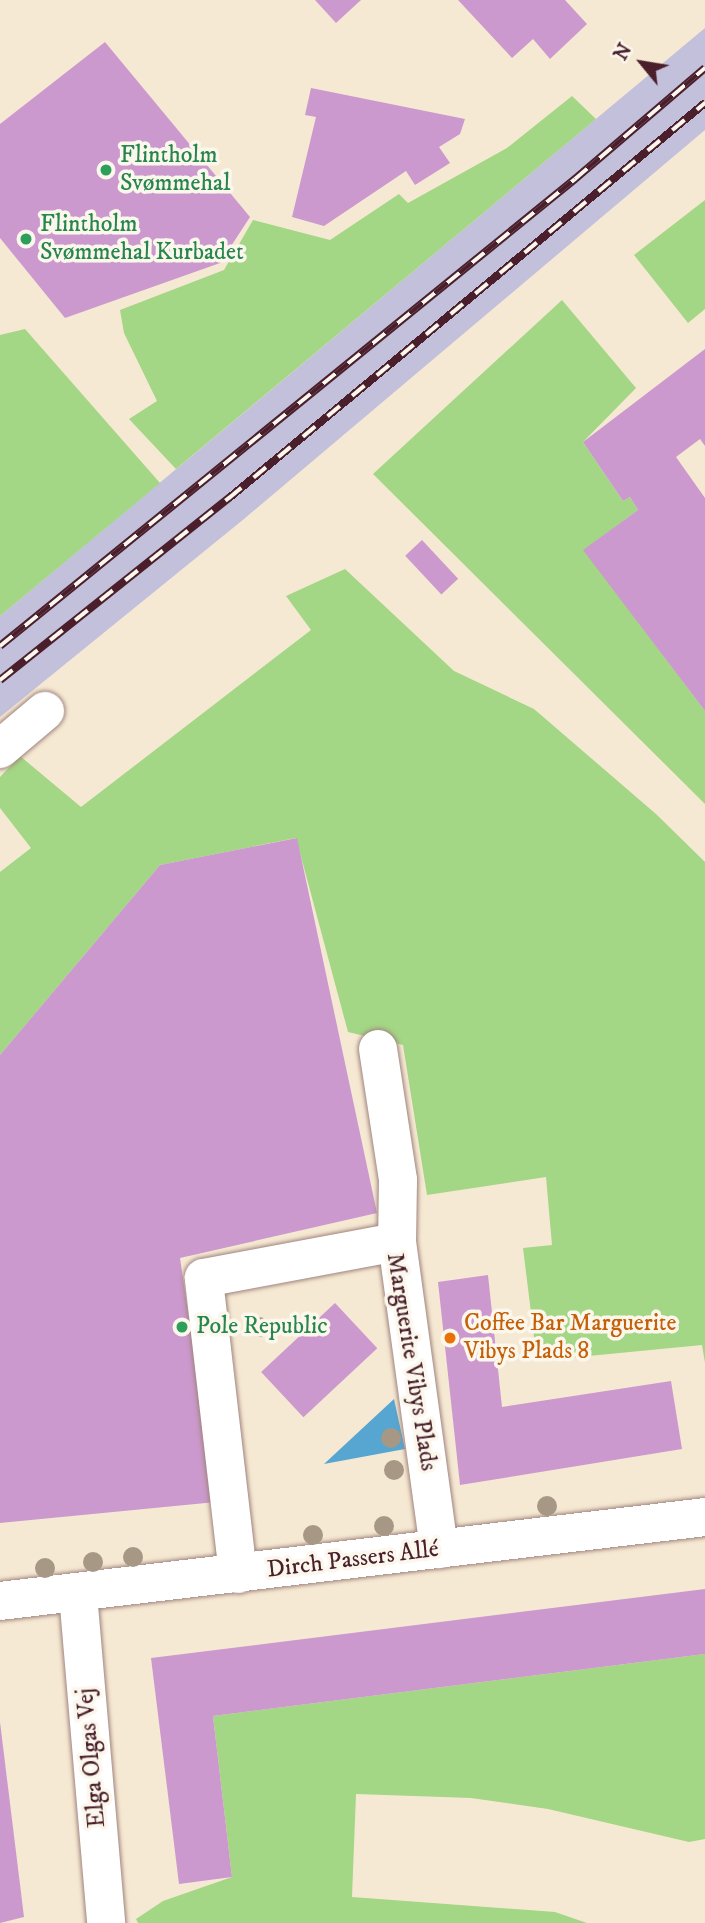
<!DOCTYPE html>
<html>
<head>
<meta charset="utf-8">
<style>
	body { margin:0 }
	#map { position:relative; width:705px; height:1923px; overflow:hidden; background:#f6e9d3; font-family:"IM FELL DW Pica",serif }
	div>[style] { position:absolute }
	.industrial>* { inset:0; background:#c3c0db }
	.green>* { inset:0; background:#a3d685 }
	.water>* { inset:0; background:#56a6d1 }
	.building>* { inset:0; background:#cb99cd; transform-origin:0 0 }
	.roads { filter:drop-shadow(0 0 2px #a0847f) drop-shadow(0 0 2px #a0847f) }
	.minor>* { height:38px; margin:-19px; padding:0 19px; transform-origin:19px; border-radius:19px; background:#fff }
	.rail>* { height:8px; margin-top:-4px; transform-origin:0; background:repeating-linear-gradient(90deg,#fbf7ec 0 16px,#4a1f2b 0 32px); box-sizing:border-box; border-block:2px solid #4a1f2b }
	.trees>* { width:20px; height:20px; margin:-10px; border-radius:50%; background:#a69885 }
	.dots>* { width:19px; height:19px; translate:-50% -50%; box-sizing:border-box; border:4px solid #fbf7ec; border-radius:50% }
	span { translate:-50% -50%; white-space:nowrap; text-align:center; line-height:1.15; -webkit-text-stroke:7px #fbf7ec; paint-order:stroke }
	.leisure-label { font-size:24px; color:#27864d }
	.left { translate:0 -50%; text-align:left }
	.food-label { font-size:24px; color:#c56008 }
	.street-label { font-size:24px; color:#4a1f2b }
	.north { position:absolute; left:607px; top:28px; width:70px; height:70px; -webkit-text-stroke:5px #fbf7ec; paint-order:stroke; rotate:300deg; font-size:19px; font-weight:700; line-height:28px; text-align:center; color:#4a1f2b }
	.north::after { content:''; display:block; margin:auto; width:24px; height:32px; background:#4a1f2b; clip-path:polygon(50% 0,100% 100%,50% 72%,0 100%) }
</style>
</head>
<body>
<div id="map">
	<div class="industrial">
		<i style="clip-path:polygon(705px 28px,705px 130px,244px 519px,0 717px,0 616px)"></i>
	</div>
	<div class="green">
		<i style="clip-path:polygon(572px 96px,596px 119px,176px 469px,129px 419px,157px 401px,124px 333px,120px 310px,224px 270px,253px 220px,330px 240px,399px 194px,408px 203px,507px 148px)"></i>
		<i style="clip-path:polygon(705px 200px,705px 309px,688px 323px,634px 255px)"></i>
		<i style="clip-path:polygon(562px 300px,636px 388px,583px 442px,623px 501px,630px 497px,638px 510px,584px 550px,705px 711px,705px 804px,373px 474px)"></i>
		<i style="clip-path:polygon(25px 329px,160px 483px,0 616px,0 335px)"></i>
		<i style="clip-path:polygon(345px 569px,454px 671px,534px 709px,656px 814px,705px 862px,705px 1363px,702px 1345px,537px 1361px,523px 1248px,552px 1245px,546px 1177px,427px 1195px,403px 1045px,348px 1032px,296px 838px,160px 865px,0 1055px,0 872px,31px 848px,0 808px,0 777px,20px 756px,81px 807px,311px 630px,286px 596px)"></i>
		<i style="clip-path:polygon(705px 1654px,705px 1839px,689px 1842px,548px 1809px,471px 1798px,356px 1794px,352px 1897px,555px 1912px,587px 1923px,138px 1923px,136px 1919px,163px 1901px,232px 1877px,213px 1716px)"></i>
	</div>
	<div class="water">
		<i style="clip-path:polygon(394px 1399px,405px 1449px,324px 1464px)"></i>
	</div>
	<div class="building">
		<i style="clip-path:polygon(315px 0,361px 0,336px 23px)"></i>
		<i style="clip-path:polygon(458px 0,565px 0,587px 24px,550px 59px,533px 39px,512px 58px)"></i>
		<i style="clip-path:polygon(105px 42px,250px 217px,220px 263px,65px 318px,0 238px,0 124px)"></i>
		<i style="clip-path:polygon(311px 88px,465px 119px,460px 134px,439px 147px,450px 163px,415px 185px,406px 171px,324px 226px,292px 217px,316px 117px,305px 115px)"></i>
		<i style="clip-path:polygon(705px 349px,705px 446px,700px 439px,676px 457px,705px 498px,705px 711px,583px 550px,638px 510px,630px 497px,623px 501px,583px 442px)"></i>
		<i style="left:422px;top:540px;width:53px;height:23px;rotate:47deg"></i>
		<i style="clip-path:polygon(297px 838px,377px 1213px,180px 1258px,216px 1502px,0 1523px,0 1055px,160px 865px)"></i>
		<i style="clip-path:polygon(488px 1275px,502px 1407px,671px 1381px,682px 1449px,460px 1485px,438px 1282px)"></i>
		<i style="left:335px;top:1303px;width:62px;height:101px;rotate:47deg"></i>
		<i style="clip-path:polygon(705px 1589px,705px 1654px,213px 1716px,232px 1877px,179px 1884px,151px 1658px)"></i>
		<i style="clip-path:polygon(0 1722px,24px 1917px,0 1923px)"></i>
	</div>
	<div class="roads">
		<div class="minor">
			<i style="left:0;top:749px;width:59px;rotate:-40.2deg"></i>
			<i style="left:378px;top:1049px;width:133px;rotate:81.3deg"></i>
			<i style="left:398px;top:1180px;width:62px;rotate:90.9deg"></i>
			<i style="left:238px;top:1574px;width:298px;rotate:-96.6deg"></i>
			<i style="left:204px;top:1278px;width:196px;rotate:-10.6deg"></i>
			<i style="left:397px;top:1242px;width:310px;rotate:82.2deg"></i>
			<i style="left:78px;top:1594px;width:330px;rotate:85.1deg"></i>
			<i style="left:0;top:1601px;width:710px;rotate:-6.79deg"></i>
		</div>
	</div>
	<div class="rail">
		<i style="left:0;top:646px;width:741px;rotate:-39.08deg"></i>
		<i style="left:575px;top:179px;width:171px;rotate:-40.5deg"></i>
		<i style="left:0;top:680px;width:293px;rotate:-38.5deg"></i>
		<i style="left:229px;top:498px;width:619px;rotate:-39.69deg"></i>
	</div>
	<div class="trees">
		<i style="left:259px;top:1327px"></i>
		<i style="left:391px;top:1438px"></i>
		<i style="left:394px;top:1470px"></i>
		<i style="left:547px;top:1506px"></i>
		<i style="left:384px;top:1526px"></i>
		<i style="left:313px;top:1535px"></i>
		<i style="left:133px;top:1557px"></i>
		<i style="left:93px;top:1562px"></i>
		<i style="left:45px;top:1568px"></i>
	</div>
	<div class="dots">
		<i style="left:106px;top:170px;background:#2e9e5b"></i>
		<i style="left:26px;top:239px;background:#2e9e5b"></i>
		<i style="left:182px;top:1327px;background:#2e9e5b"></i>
		<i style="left:450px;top:1338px;background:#e8710a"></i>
	</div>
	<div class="leisure-label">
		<span class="left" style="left:120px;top:170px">Flintholm<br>Svømmehal</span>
		<span class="left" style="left:40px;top:239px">Flintholm<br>Svømmehal Kurbadet</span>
		<span class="left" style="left:196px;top:1327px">Pole Republic</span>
	</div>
	<div class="food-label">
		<span class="left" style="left:464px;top:1338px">Coffee Bar Marguerite<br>Vibys Plads 8</span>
	</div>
	<div class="street-label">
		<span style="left:411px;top:1362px;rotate:81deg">Marguerite Vibys Plads</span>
		<span style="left:353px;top:1560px;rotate:-7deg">Dirch Passers Allé</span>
		<span style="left:92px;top:1758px;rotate:-95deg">Elga Olgas Vej</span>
	</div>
	<div class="north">N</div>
</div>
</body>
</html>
